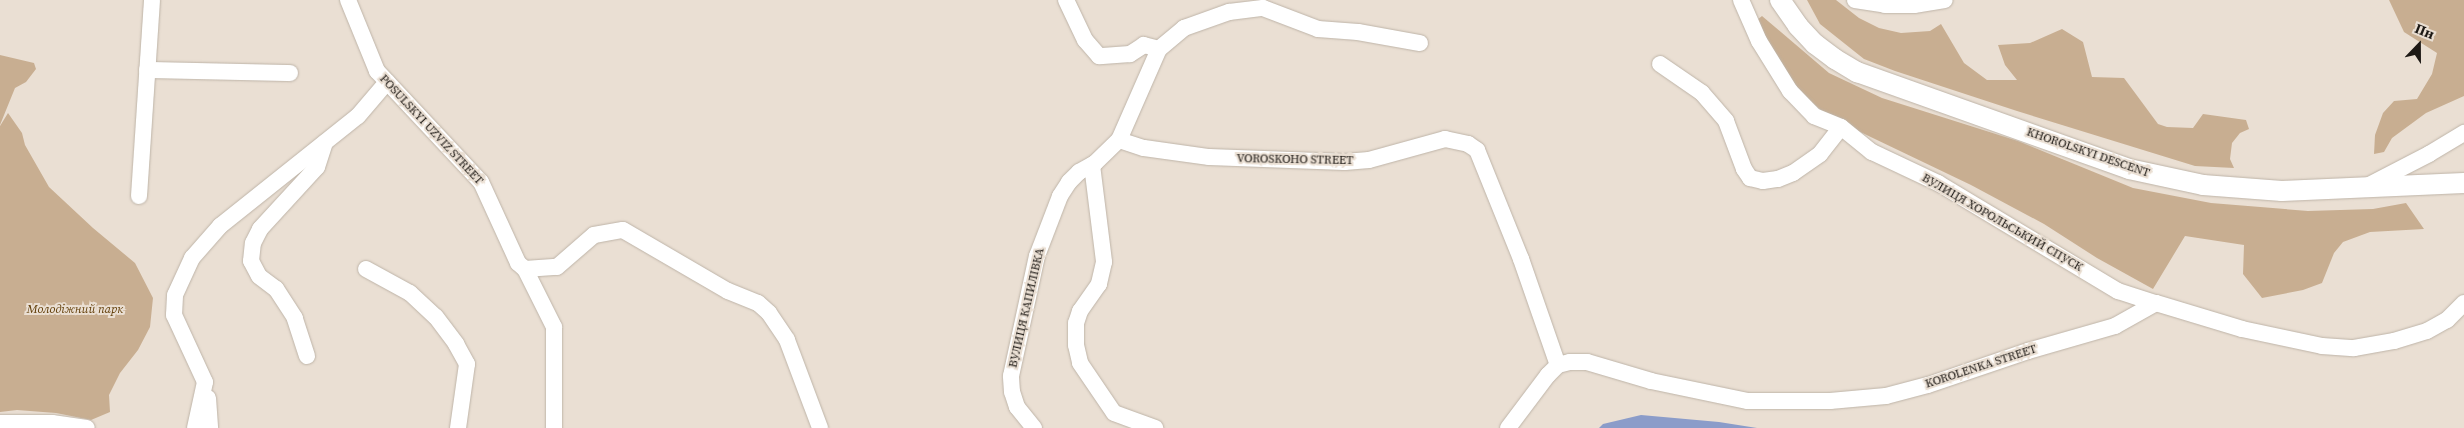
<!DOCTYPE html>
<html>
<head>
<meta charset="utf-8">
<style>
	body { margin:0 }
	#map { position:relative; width:2464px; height:428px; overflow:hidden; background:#eadfd3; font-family:"Source Serif 4",serif }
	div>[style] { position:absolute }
	.green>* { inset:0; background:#c8ae91 }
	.water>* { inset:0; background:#8b9cc9 }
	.roads { filter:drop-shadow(0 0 1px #beb4a8) drop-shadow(0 0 1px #beb4a8) }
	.minor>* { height:16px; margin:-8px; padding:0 8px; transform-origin:8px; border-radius:8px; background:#fff }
	.major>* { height:20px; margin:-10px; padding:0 10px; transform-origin:10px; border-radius:10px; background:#fff }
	span { translate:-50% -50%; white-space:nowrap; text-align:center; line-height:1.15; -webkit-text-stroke:4px #eadfd3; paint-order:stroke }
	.street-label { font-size:12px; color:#1d1915 }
	.park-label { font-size:12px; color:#603c06; font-style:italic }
	.north { position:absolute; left:2394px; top:20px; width:50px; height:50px; -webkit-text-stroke:4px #eadfd3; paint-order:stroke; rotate:22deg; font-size:14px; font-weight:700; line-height:20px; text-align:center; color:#1d1915 }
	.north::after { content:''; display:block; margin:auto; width:18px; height:22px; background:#1d1915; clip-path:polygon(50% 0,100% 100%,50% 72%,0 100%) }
</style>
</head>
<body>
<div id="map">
	<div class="green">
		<i style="clip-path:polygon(1807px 0,1836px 0,1859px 18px,1879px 28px,1901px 33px,1930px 31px,1941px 24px,1964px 63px,1987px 80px,2017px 80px,2005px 65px,1998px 45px,2030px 43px,2062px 29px,2083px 42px,2092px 77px,2124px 78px,2158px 124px,2167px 127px,2193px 128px,2203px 114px,2246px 120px,2249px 129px,2240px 133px,2232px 143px,2230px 159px,2234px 168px,2195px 166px,2017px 111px,1895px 71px,1864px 59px,1820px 24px)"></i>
		<i style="clip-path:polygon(2389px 0,2464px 0,2464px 96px,2426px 113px,2392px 138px,2384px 152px,2374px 154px,2375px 135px,2383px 113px,2394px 101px,2417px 99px,2432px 74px,2437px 53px,2404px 32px)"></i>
		<i style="clip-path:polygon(1762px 16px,1829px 73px,1882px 98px,2018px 141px,2133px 188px,2211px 203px,2308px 211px,2373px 209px,2406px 203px,2424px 229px,2370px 232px,2343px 242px,2334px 253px,2322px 283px,2303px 290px,2262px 298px,2243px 274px,2244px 245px,2185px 236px,2153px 289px,2097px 258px,2044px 224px,1971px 185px,1829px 117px,1794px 87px,1771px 51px,1757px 20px)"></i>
		<i style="clip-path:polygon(0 55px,34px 63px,36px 69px,26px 82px,15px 88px,0 125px)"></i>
		<i style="clip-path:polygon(8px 113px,22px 133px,25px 145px,49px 187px,93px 228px,135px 263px,153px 298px,150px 327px,138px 350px,120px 373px,109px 395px,110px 412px,91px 420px,56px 413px,17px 410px,0 412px,0 126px)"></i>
	</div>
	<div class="water">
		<i style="clip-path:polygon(1641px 415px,1719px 422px,1757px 428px,1599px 428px,1603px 424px)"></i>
	</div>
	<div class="roads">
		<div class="minor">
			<i style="left:348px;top:0;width:77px;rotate:67.8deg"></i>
			<i style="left:377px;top:71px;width:152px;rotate:46.9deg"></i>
			<i style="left:481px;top:182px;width:89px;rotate:65.4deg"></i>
			<i style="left:518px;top:263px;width:9px;rotate:41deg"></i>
			<i style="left:525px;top:269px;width:32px;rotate:-4deg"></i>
			<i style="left:557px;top:267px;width:49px;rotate:-40.9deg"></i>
			<i style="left:594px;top:235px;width:29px;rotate:-10deg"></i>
			<i style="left:623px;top:230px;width:121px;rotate:30.2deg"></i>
			<i style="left:728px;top:291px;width:32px;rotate:22deg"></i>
			<i style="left:758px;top:303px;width:15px;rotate:42deg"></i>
			<i style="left:769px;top:313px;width:32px;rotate:56deg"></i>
			<i style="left:787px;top:340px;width:94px;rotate:69.4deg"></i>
			<i style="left:1741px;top:0;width:45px;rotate:66.3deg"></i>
			<i style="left:1759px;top:41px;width:59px;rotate:58.2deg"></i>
			<i style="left:1790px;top:91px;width:35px;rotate:46deg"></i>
			<i style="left:1814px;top:116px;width:29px;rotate:22deg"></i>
			<i style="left:1841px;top:127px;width:40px;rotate:39deg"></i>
			<i style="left:1872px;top:152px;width:73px;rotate:25.2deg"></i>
			<i style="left:1938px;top:183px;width:210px;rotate:31deg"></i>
			<i style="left:2118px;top:291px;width:40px;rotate:18deg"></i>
			<i style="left:1855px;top:0;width:30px;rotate:9deg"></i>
			<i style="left:1885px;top:5px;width:29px"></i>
			<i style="left:1914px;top:5px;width:31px;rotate:-9deg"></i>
			<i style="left:1159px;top:49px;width:33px;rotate:-40deg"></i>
			<i style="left:1184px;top:28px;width:48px;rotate:-19.6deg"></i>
			<i style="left:1229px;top:12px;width:34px;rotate:-7deg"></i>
			<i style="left:1263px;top:8px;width:59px;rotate:20.9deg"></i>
			<i style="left:1318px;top:29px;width:40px;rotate:4.3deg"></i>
			<i style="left:1358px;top:32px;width:63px;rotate:10.1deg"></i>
			<i style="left:1660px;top:64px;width:51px;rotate:34.6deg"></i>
			<i style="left:1702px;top:93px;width:37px;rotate:49deg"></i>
			<i style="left:1726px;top:121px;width:51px;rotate:69.4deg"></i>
			<i style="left:1744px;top:169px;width:11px;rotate:56deg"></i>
			<i style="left:1750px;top:178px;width:13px;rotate:13deg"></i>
			<i style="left:1763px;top:181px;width:15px;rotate:-8deg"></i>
			<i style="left:1778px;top:179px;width:16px;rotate:-22deg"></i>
			<i style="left:1793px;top:173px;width:33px;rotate:-35deg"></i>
			<i style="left:1820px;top:154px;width:34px;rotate:-52deg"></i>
			<i style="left:147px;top:70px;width:143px;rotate:1.2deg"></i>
			<i style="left:1119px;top:140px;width:26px;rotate:18deg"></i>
			<i style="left:1144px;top:148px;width:66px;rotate:7.9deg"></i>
			<i style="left:1209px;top:157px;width:136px;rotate:2.1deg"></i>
			<i style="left:1345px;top:162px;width:24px;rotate:-5deg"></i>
			<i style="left:1369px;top:160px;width:79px;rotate:-15.4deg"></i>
			<i style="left:1445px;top:139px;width:24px;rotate:12deg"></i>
			<i style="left:1468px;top:144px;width:11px;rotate:34deg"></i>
			<i style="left:1477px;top:150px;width:118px;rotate:68deg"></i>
			<i style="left:1521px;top:259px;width:112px;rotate:70.8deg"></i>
			<i style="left:1092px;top:165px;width:98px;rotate:82.9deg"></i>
			<i style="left:1104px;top:262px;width:23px;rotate:103deg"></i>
			<i style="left:1099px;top:284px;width:33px;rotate:125deg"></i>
			<i style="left:1080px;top:311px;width:13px;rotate:108deg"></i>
			<i style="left:1076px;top:323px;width:22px;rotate:90deg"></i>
			<i style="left:1076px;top:345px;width:18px;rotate:77deg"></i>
			<i style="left:1080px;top:363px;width:60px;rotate:55.8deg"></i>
			<i style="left:1114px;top:413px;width:44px;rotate:20.1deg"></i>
			<i style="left:2369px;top:185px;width:68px;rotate:-27.3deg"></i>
			<i style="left:2429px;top:154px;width:41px;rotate:-31deg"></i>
			<i style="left:139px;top:196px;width:196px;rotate:-86.2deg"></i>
			<i style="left:366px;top:269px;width:50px;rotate:28.6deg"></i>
			<i style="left:410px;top:293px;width:35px;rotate:43deg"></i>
			<i style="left:436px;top:317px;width:34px;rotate:53deg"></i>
			<i style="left:456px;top:344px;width:23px;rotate:61deg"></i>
			<i style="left:467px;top:364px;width:65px;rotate:98deg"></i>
			<i style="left:525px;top:269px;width:65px;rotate:63.4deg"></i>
			<i style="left:554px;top:327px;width:101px;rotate:90deg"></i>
			<i style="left:307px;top:356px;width:40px;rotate:-108deg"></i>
			<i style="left:295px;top:318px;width:35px;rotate:-123deg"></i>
			<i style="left:276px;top:289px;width:21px;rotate:-143deg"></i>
			<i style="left:259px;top:276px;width:17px;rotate:-118deg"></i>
			<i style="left:251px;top:261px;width:18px;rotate:-84deg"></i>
			<i style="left:253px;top:243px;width:16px;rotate:-63deg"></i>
			<i style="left:260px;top:229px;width:84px;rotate:-47.4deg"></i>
			<i style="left:317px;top:167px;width:26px;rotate:-72deg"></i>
			<i style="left:208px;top:398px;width:30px;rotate:86deg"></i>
			<i style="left:0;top:423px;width:52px"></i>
			<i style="left:52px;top:423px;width:35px;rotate:8deg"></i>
			<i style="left:195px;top:428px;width:47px;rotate:-77.7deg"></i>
			<i style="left:205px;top:382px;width:74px;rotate:-114.8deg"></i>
			<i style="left:174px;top:315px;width:20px;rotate:-87deg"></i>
			<i style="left:175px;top:295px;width:41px;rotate:-65.3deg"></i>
			<i style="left:192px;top:258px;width:43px;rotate:-48.8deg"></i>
			<i style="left:220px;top:226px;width:176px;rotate:-38.6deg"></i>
			<i style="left:358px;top:116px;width:45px;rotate:-49.5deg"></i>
			<i style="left:1034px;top:428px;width:27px;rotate:-129deg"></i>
			<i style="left:1017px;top:407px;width:16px;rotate:-108deg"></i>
			<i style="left:1012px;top:392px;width:16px;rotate:-94deg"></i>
			<i style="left:1011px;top:376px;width:123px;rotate:-77.8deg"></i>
			<i style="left:1037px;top:256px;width:64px;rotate:-69deg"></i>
			<i style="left:1060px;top:196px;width:17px;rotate:-57deg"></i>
			<i style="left:1069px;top:182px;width:14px;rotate:-45deg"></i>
			<i style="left:1079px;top:172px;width:18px;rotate:-29deg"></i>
			<i style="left:1095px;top:163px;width:33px;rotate:-44deg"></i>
			<i style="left:1119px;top:140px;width:99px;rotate:-66.3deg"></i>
			<i style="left:1159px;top:49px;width:16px;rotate:-165deg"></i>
			<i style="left:1144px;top:45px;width:17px;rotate:147deg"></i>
			<i style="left:1130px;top:54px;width:31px;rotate:176deg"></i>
			<i style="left:1099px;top:56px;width:21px;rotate:-131deg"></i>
			<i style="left:1085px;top:40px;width:44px;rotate:-115.4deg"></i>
			<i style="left:1508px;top:428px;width:66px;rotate:-53deg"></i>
			<i style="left:1548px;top:375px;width:14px;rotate:-45deg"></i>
			<i style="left:1558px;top:365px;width:12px;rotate:-14deg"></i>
			<i style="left:1570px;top:362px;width:17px"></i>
			<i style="left:1587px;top:362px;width:67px;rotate:16.5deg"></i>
			<i style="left:1651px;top:381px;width:99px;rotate:11.7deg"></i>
			<i style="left:1748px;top:401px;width:82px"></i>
			<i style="left:1830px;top:401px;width:56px;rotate:-5.1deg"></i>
			<i style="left:1886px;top:396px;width:43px;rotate:-14.7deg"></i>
			<i style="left:1928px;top:385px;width:106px;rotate:-18.8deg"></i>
			<i style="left:2028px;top:351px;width:91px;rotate:-16deg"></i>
			<i style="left:2115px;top:326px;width:47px;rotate:-29.3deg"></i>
			<i style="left:2156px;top:303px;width:90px;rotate:16.8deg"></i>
			<i style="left:2242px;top:329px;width:82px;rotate:12deg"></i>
			<i style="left:2322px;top:346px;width:32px;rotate:4deg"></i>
			<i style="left:2354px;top:348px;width:41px;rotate:-9.9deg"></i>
			<i style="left:2394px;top:341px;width:34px;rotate:-17deg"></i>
			<i style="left:2427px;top:331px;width:23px;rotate:-29deg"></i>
			<i style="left:2447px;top:320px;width:24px;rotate:-45deg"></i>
		</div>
		<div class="major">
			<i style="left:1780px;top:0;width:32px;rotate:55deg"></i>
			<i style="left:1798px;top:26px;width:25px;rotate:47deg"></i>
			<i style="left:1815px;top:44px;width:25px;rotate:37deg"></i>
			<i style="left:1835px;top:59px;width:26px;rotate:31deg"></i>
			<i style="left:1857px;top:72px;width:289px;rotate:19.6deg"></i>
			<i style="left:2129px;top:169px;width:76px;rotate:12.2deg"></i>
			<i style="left:2203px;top:185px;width:79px;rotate:4.3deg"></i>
			<i style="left:2282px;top:191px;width:182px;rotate:-2.5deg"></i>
		</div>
	</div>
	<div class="street-label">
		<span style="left:431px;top:130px;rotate:47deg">POSULSKYI UZVIZ STREET</span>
		<span style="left:2088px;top:153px;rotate:19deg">KHOROLSKYI DESCENT</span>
		<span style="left:1295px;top:160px;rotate:1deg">VOROSKOHO STREET</span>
		<span style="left:2002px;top:223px;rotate:30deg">ВУЛИЦЯ ХОРОЛЬСЬКИЙ СПУСК</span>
		<span style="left:1027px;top:308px;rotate:-77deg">ВУЛИЦЯ КАПИЛІВКА</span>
		<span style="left:1981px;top:367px;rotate:-18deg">KOROLENKA STREET</span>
	</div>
	<div class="park-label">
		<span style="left:75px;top:310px">Молодіжний парк</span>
	</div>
	<div class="north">Пн</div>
</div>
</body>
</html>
